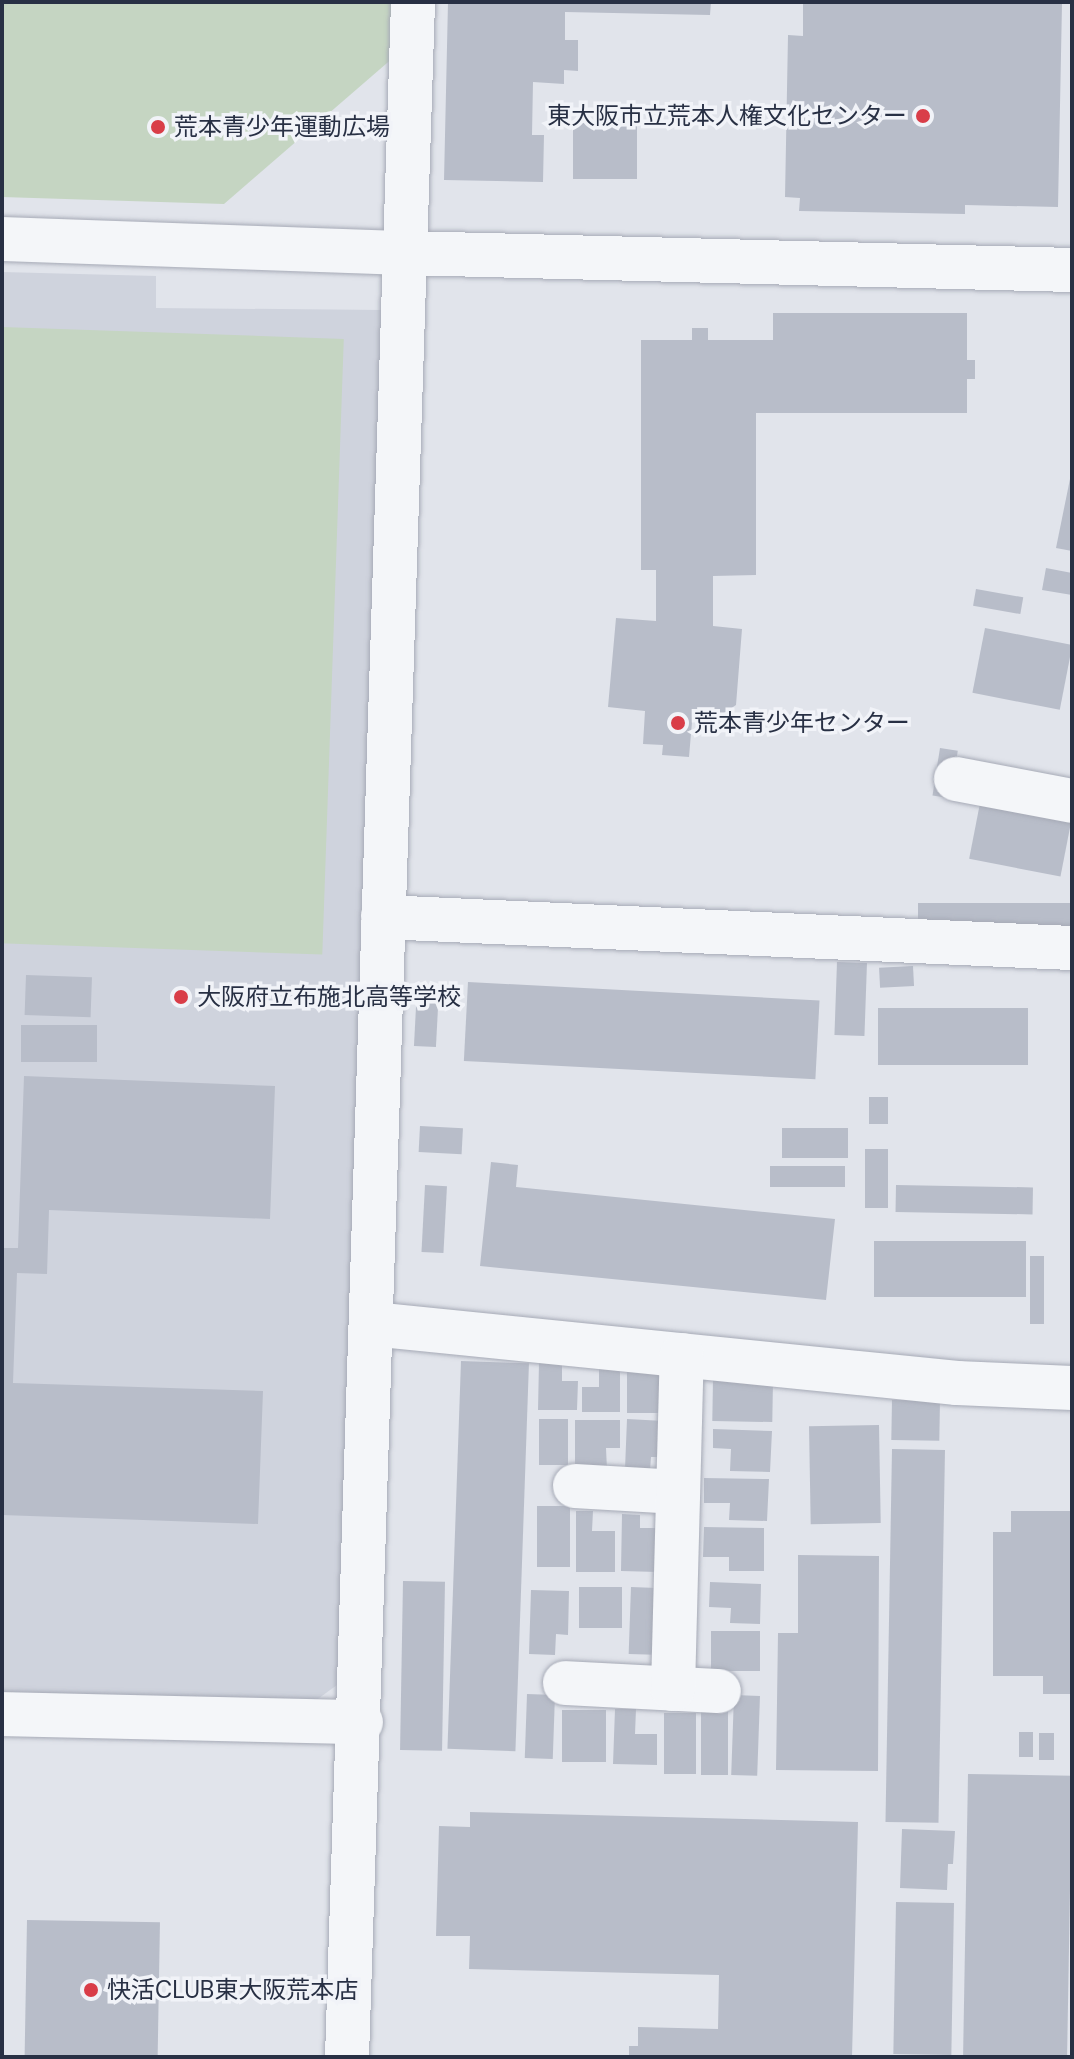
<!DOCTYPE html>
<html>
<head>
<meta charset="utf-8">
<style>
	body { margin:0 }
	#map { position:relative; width:1074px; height:2059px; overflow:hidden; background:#e1e4eb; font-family:"DM Sans","Noto Sans JP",sans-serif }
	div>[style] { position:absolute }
	.built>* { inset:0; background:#cfd3dd }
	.green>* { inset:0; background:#c5d5c2; transform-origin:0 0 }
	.building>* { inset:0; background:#b8bdc9; transform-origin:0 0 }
	.roads { filter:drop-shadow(0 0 2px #a6aab6) drop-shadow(0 0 2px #a6aab6) }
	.minor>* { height:44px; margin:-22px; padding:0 22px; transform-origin:22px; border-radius:22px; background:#f4f6f9 }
	.dots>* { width:22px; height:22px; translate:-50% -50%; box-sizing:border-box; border:4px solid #f1f3f8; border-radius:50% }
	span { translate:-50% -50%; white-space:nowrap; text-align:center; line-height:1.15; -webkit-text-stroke:7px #f1f3f8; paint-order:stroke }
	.poi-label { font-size:24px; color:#283044 }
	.right { translate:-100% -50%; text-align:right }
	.left { translate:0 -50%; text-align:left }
	.frame { position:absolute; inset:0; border:4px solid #283044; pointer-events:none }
</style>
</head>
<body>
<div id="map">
	<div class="built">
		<i style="clip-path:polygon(2px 272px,156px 276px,156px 308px,383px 310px,337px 1685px,315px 1701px,2px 1696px)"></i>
	</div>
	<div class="green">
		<i style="clip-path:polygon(2px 2px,396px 2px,394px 57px,224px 204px,2px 197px)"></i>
		<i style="left:2px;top:327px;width:342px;height:616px;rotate:2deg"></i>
	</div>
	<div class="building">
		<i style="clip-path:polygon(448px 2px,711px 2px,710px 15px,565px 12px,565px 40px,578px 40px,578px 71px,564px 70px,564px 84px,533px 82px,532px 135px,544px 135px,543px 182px,444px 180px)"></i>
		<i style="clip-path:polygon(803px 2px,1062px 4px,1058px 207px,965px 205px,965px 214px,799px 211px,800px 198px,785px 197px,788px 35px,803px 36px)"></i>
		<i style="left:573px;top:123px;width:64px;height:56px"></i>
		<i style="clip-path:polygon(773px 313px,967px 313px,967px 360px,975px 360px,975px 379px,967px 379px,967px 413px,756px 413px,756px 575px,713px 576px,713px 626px,742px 629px,736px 705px,709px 723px,692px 722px,689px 757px,662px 755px,663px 745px,643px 744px,645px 711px,608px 707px,616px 618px,656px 621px,656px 570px,641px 570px,641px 340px,692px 340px,692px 328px,708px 328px,708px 340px,773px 340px)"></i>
		<i style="clip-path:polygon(1071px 474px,1072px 474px,1072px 551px,1056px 548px)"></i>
		<i style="clip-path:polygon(1046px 568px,1072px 573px,1072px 595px,1042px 590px)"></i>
		<i style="left:976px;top:589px;width:48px;height:17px;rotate:10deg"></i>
		<i style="left:985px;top:628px;width:89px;height:66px;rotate:11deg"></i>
		<i style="left:940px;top:748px;width:18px;height:48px;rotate:9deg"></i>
		<i style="left:981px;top:798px;width:93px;height:62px;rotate:11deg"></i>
		<i style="left:1072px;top:903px;width:24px;height:154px;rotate:90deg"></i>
		<i style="left:837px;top:962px;width:30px;height:73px;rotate:2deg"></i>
		<i style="left:913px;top:966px;width:20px;height:34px;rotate:87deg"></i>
		<i style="left:26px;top:975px;width:66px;height:40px;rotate:2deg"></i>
		<i style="left:468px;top:982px;width:352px;height:79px;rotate:3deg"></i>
		<i style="left:417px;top:988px;width:22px;height:58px;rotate:3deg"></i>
		<i style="left:878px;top:1008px;width:150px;height:57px"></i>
		<i style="left:21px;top:1025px;width:76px;height:37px"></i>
		<i style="clip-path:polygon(24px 1076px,275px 1086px,270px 1219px,49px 1210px,47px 1274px,17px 1273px,13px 1383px,263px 1391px,258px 1524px,2px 1515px,2px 1248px,18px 1248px)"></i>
		<i style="left:869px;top:1097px;width:19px;height:27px"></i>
		<i style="left:420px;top:1126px;width:43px;height:26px;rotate:3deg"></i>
		<i style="left:782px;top:1128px;width:66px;height:30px"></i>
		<i style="left:865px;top:1149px;width:23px;height:59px"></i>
		<i style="clip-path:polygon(491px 1162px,518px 1165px,516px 1187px,835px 1219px,826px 1300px,480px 1266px)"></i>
		<i style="left:845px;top:1166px;width:21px;height:75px;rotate:90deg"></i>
		<i style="left:425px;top:1185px;width:22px;height:67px;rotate:3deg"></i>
		<i style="left:896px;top:1185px;width:137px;height:27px;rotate:1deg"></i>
		<i style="left:1026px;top:1241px;width:56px;height:152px;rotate:90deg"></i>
		<i style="left:1030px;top:1256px;width:14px;height:68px"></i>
		<i style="left:461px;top:1361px;width:68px;height:388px;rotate:2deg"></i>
		<i style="clip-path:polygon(539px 1362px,562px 1363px,562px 1381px,578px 1381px,577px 1410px,538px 1410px)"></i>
		<i style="clip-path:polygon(599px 1367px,620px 1367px,620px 1412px,582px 1412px,582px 1387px,599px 1387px)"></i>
		<i style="left:627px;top:1372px;width:34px;height:41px"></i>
		<i style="left:713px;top:1380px;width:60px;height:41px;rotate:1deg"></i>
		<i style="left:892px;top:1400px;width:48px;height:40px;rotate:1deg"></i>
		<i style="left:539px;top:1419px;width:29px;height:46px"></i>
		<i style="clip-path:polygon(627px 1419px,664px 1421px,663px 1457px,651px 1457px,650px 1470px,625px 1469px)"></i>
		<i style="clip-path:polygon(575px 1420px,620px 1420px,620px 1448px,606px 1448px,607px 1470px,575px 1470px)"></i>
		<i style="left:879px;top:1425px;width:98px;height:70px;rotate:89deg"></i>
		<i style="clip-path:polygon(713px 1429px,772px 1431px,770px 1472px,730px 1471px,731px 1449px,713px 1448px)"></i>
		<i style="left:892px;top:1449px;width:53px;height:373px;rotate:1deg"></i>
		<i style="clip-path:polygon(704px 1478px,769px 1479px,767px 1521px,729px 1520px,730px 1503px,704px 1503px)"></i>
		<i style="left:537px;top:1506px;width:33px;height:61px"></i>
		<i style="clip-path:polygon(576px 1511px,593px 1511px,592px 1531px,615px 1531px,615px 1572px,576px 1572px)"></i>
		<i style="clip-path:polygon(1011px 1511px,1072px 1511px,1072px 1694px,1043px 1694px,1043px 1676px,993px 1676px,993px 1532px,1011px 1532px)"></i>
		<i style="clip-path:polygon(622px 1514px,640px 1515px,640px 1528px,659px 1528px,658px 1572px,621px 1571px)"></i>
		<i style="clip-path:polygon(704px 1527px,764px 1528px,764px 1571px,729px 1571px,729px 1557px,703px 1557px)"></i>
		<i style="clip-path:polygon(798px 1555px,879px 1556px,878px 1771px,776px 1770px,778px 1633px,798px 1633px)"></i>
		<i style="left:403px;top:1581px;width:42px;height:169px;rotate:1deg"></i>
		<i style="clip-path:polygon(710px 1582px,761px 1584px,760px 1624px,730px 1623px,731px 1608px,709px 1607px)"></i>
		<i style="left:622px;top:1587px;width:41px;height:43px;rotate:90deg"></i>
		<i style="left:631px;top:1587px;width:26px;height:67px;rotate:2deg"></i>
		<i style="clip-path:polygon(531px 1590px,569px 1591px,568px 1635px,556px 1634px,555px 1655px,529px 1654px)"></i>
		<i style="left:711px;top:1631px;width:49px;height:40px"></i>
		<i style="left:527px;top:1694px;width:28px;height:64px;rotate:2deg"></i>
		<i style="left:734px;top:1695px;width:26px;height:80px;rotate:2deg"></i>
		<i style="clip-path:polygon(615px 1709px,636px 1709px,635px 1734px,657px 1734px,657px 1765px,613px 1764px)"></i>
		<i style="left:562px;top:1710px;width:44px;height:52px"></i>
		<i style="left:701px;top:1711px;width:27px;height:64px"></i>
		<i style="left:664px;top:1713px;width:32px;height:61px"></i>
		<i style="left:1019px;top:1732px;width:14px;height:25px"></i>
		<i style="left:1039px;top:1733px;width:15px;height:27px"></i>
		<i style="left:968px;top:1774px;width:104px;height:283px;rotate:1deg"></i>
		<i style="clip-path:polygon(470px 1812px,858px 1822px,852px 2057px,629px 2057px,629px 2046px,638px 2046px,638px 2027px,718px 2029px,719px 1975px,469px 1969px,470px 1936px,436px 1936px,439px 1826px,470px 1827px)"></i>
		<i style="clip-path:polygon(902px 1829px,955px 1831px,953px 1864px,948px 1864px,947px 1890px,900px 1888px)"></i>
		<i style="left:896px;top:1902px;width:58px;height:152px;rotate:1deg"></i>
		<i style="left:27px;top:1920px;width:133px;height:137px;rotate:1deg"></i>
	</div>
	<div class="roads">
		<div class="minor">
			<i style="left:2px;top:239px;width:404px;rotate:2deg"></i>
			<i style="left:406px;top:253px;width:666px;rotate:1.46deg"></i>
			<i style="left:956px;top:779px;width:118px;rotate:10.7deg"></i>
			<i style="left:383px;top:917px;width:690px;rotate:2.58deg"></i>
			<i style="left:372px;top:1324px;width:588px;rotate:5.76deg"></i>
			<i style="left:957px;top:1383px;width:115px;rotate:2.5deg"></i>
			<i style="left:575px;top:1486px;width:103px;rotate:3.3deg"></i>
			<i style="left:565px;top:1683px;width:154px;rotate:3deg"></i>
			<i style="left:673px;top:1689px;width:334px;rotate:-88.5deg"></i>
			<i style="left:2px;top:1714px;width:359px;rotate:1.3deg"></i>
			<i style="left:347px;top:2057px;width:2056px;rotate:-88.16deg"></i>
		</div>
	</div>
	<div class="dots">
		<i style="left:923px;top:116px;background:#d93d48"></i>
		<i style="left:158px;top:127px;background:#d93d48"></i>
		<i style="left:678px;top:723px;background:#d93d48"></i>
		<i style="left:181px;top:997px;background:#d93d48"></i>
		<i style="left:91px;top:1990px;background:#d93d48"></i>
	</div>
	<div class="poi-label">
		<span class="right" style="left:907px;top:116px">東大阪市立荒本人権文化センター</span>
		<span class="left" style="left:174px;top:127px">荒本青少年運動広場</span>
		<span class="left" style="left:694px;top:723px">荒本青少年センター</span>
		<span class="left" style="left:197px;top:997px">大阪府立布施北高等学校</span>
		<span class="left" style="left:107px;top:1990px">快活CLUB東大阪荒本店</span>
	</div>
	<div class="frame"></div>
</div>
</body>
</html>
